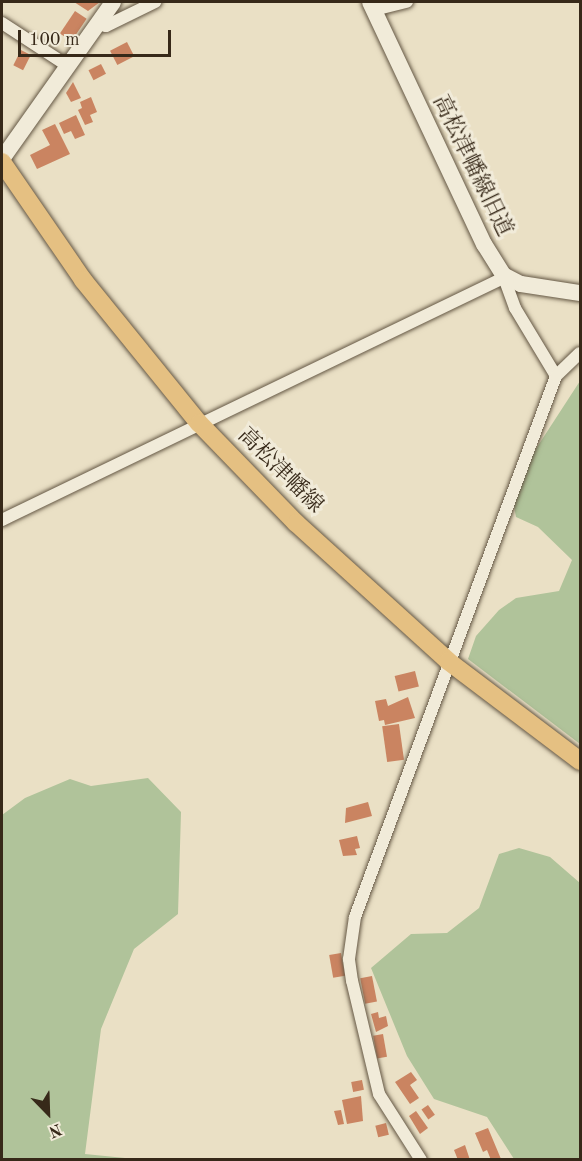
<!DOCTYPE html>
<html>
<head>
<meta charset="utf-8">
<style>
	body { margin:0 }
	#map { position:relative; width:582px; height:1161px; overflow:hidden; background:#eae0c5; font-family:"Old Standard TT","Noto Serif JP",serif }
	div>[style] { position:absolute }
	.green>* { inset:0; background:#b0c39a }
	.building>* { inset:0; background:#ca8461; transform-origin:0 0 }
	.roads { filter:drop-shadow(0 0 2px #645744) drop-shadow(0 0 2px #645744) }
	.street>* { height:12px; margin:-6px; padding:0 6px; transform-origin:6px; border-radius:6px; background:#f1ebd9 }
	.secondary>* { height:16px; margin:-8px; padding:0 8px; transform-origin:8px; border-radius:8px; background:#f1ebd9 }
	.primary>* { height:18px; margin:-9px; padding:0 9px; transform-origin:9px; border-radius:9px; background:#e5c082 }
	span { translate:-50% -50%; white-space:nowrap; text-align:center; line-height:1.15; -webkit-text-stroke:6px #f1ebd9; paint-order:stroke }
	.street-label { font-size:22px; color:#372919 }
	.frame { position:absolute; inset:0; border:3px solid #372919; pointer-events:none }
	.north { position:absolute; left:18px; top:1083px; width:60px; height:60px; -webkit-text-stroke:4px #f1ebd9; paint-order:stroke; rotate:157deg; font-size:16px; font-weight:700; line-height:24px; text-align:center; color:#372919 }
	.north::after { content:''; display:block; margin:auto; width:21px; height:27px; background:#372919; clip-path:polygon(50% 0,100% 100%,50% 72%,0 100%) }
	.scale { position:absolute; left:18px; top:30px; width:153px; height:27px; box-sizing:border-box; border:3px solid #372919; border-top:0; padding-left:8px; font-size:18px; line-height:21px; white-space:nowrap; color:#372919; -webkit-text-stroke:4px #f1ebd9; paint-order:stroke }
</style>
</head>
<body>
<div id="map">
	<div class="green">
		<i style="clip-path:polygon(580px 381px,580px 744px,468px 659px,476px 636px,499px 610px,516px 598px,559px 591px,572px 560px,538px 527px,516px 517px,513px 501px,528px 461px)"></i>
		<i style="clip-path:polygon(148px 778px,181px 812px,178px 914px,134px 949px,101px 1029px,85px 1154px,135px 1159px,2px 1159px,2px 815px,25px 798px,70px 779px,91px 786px)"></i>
		<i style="clip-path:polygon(519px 848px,550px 857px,580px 883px,580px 1159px,514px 1159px,487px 1117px,434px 1099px,407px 1056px,371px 968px,411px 934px,447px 933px,479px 908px,499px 854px)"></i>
	</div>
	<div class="building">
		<i style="clip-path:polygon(74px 2px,100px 2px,88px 11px)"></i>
		<i style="left:75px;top:11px;width:14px;height:27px;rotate:34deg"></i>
		<i style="left:127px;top:42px;width:16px;height:19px;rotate:63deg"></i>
		<i style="left:21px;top:50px;width:11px;height:17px;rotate:27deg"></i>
		<i style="left:101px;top:64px;width:11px;height:14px;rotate:63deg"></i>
		<i style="clip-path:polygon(73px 82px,81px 98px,71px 102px,66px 93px)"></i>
		<i style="clip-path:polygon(91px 97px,97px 112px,90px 115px,93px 122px,85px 125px,78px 110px,82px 108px,80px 102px)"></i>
		<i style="clip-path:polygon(76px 115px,85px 135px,75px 139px,71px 131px,64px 134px,59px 123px)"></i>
		<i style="clip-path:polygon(55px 124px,70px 154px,37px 169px,30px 155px,50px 145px,42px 130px)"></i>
		<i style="left:415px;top:671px;width:16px;height:21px;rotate:76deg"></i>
		<i style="clip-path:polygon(408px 697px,415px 718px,385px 725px,384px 720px,379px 721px,375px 701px,386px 699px,388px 706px)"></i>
		<i style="left:399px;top:724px;width:36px;height:17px;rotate:82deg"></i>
		<i style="clip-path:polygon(368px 802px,372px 816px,345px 823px,346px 808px)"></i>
		<i style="clip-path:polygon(357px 836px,360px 848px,355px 849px,357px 855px,343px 856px,339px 840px)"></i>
		<i style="left:341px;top:953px;width:23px;height:12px;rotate:80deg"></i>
		<i style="left:372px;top:976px;width:26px;height:12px;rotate:79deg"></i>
		<i style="clip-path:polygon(378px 1012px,379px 1018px,386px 1016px,388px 1026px,376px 1032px,371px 1014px)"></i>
		<i style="left:383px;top:1034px;width:23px;height:10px;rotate:80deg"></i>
		<i style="clip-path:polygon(411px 1072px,417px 1080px,410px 1085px,419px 1098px,410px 1104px,395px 1082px)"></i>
		<i style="left:362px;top:1080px;width:10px;height:11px;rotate:79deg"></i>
		<i style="clip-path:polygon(361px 1096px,363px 1121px,347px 1124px,342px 1100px)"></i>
		<i style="left:428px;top:1105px;width:12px;height:8px;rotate:55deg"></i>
		<i style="clip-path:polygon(341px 1110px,344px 1124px,338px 1125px,334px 1111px)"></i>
		<i style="clip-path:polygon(416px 1111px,428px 1128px,420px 1134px,409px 1116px)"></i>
		<i style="left:386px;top:1123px;width:12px;height:11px;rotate:76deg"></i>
		<i style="clip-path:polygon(488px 1128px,501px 1159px,499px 1160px,491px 1160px,487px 1150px,483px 1152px,475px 1133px)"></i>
		<i style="clip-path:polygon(465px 1145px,470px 1160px,458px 1160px,454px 1150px)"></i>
	</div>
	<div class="roads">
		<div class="street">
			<i style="left:374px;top:10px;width:34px;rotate:-14deg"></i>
			<i style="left:2px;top:23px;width:79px;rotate:33.1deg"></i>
			<i style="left:97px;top:24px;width:9px;rotate:13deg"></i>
			<i style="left:106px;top:26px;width:55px;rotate:-26.1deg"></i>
			<i style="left:503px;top:275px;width:35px;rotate:70deg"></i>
			<i style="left:515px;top:308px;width:79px;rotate:58.9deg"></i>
			<i style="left:2px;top:520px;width:554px;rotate:-25.78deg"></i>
			<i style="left:421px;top:1160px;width:78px;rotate:-122.5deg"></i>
			<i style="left:379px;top:1094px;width:116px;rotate:-103.4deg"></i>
			<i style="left:352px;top:981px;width:22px;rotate:-98deg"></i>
			<i style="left:349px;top:959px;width:42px;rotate:-81.9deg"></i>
			<i style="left:355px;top:917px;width:577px;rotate:-69.62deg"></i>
			<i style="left:556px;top:376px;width:33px;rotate:-44deg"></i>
		</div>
		<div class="secondary">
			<i style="left:370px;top:2px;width:268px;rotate:64.8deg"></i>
			<i style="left:484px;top:244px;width:36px;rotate:58deg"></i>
			<i style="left:503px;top:275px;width:20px;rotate:27deg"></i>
			<i style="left:521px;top:284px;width:60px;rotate:8.7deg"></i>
			<i style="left:2px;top:159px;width:192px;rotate:-54.7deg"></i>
		</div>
		<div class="primary">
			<i style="left:2px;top:162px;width:143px;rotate:55.5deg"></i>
			<i style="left:83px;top:280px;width:184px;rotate:51deg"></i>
			<i style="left:199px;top:423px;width:139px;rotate:45.9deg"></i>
			<i style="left:296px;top:523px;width:205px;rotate:42.2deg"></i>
			<i style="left:448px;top:661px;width:166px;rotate:37.1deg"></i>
		</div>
	</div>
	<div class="street-label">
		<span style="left:472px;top:166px;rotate:64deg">高松津幡線旧道</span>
		<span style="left:280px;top:471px;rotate:45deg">高松津幡線</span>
	</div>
	<div class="frame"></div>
	<div class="north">N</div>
	<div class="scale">100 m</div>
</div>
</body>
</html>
